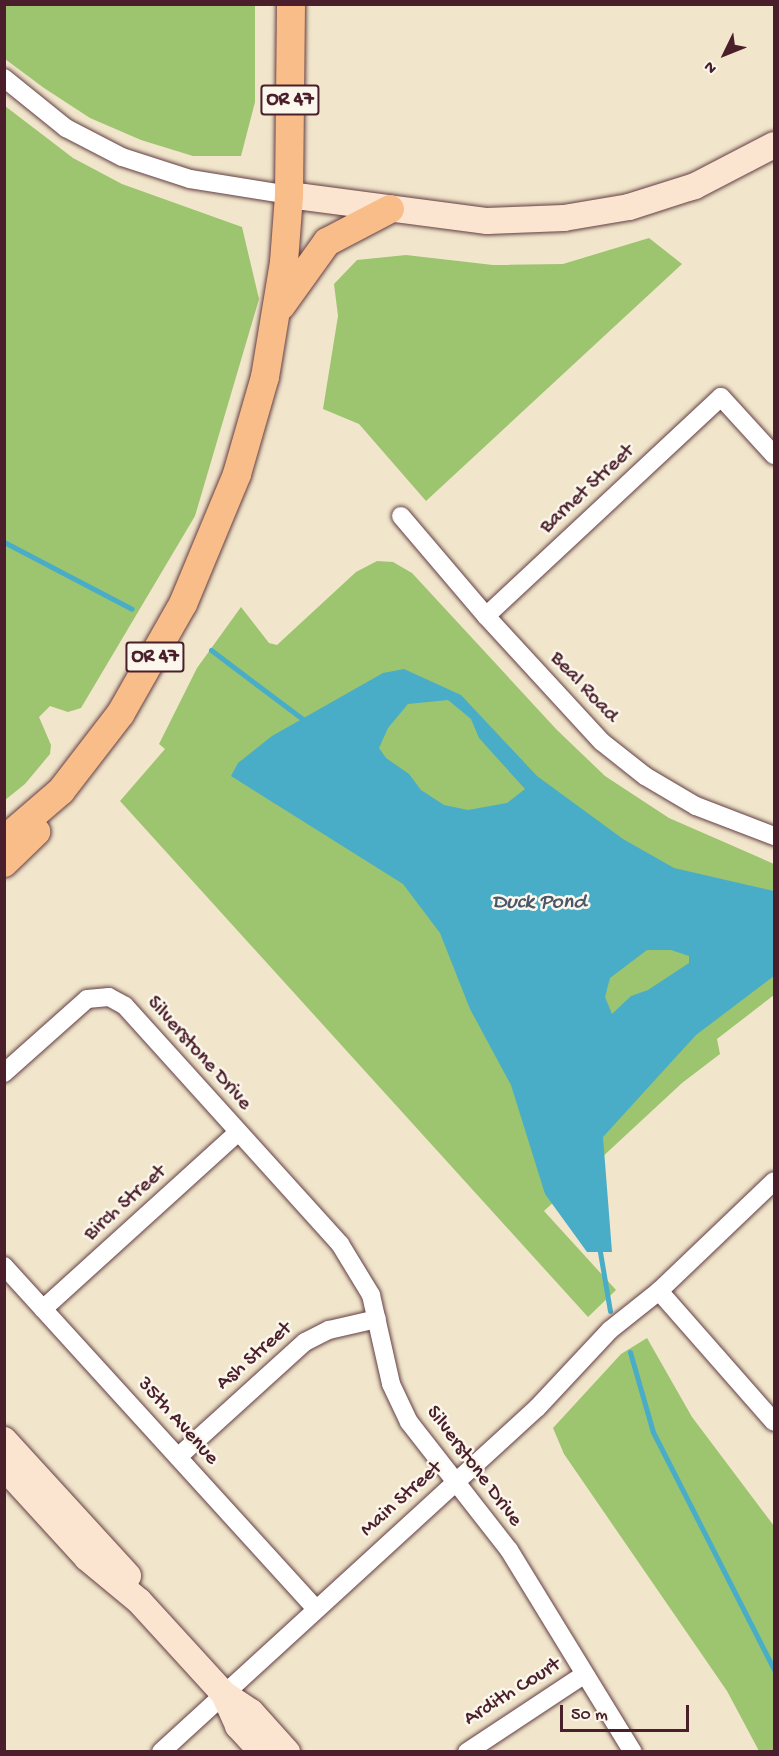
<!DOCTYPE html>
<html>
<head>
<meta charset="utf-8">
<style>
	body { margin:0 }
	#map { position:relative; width:779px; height:1756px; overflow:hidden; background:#f1e6cb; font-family:"Gochi Hand",sans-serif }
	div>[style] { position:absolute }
	.green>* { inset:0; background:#9dc46f }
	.water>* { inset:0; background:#49adc8 }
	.stream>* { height:5px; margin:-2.5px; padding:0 2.5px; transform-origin:2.5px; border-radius:2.5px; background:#49adc8 }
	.roads { filter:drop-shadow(0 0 2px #633d43) drop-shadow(0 0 2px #633d43) }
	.street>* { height:18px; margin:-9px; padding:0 9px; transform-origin:9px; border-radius:9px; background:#fff }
	.secondary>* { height:26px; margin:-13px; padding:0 13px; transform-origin:13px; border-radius:13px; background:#fce5d0 }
	.primary>* { height:28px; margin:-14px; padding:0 14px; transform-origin:14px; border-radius:14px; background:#f8bd89 }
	span { translate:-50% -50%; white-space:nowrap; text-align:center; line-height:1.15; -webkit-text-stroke:5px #fbf7ec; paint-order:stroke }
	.shield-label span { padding:2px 4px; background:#fbf7ec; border:2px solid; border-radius:4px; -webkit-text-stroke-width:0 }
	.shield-label { font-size:20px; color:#4a1f2b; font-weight:700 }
	.street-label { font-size:21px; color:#4a1f2b }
	.water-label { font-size:22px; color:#4a586a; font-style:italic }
	.frame { position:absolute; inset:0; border:6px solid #4a1f2b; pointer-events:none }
	.north { position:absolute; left:695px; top:24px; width:60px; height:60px; -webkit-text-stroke:4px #fbf7ec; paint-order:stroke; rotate:227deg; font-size:16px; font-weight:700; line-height:24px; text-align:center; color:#4a1f2b }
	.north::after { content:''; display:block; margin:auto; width:21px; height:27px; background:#4a1f2b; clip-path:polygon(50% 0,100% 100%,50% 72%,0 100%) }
	.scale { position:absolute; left:560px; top:1705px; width:129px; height:27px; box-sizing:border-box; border:3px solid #4a1f2b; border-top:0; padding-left:8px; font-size:18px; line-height:21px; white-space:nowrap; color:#4a1f2b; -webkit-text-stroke:4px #fbf7ec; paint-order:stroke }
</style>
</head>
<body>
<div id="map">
	<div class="green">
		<i style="clip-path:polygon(5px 4px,255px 5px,255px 102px,241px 156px,193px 156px,141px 140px,90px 118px,44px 88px,5px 59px)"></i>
		<i style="clip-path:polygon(5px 106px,73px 158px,122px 184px,242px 227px,259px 299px,195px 516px,81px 708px,68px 712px,50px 706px,39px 717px,51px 745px,50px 754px,25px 784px,5px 800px)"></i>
		<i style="clip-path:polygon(649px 238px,682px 264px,426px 501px,359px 424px,323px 409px,338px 316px,334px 284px,357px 260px,406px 255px,493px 265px,563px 264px)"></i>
		<i style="clip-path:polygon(377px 561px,393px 562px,412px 573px,557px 730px,605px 776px,669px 818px,774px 864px,774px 995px,717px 1039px,720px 1054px,682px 1083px,544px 1211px,616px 1290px,588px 1317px,120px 801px,165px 749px,159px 744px,197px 668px,241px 607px,269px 643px,277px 645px,356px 572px)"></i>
		<i style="clip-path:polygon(647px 1338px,692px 1417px,774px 1526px,774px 1751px,759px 1751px,727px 1691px,564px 1454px,553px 1428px,621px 1354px)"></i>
	</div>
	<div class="water">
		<i style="clip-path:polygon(evenodd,404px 669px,461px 695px,537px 776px,623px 839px,674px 868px,774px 891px,774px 976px,696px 1035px,603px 1137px,612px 1252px,587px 1252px,545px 1194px,511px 1085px,470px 1009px,440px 933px,403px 884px,231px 776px,238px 763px,272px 736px,383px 673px,404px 669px,448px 700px,471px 719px,479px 738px,525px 789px,507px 803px,468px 810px,444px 805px,421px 790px,409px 774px,386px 758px,379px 748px,388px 728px,408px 704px,448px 700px,404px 669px,647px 950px,671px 950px,689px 956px,689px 963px,648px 990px,631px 996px,612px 1014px,605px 997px,610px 978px,647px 950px)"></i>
	</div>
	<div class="stream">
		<i style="left:4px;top:542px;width:144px;rotate:27.6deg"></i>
		<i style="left:211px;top:650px;width:121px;rotate:37deg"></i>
		<i style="left:599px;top:1246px;width:66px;rotate:80.4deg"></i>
		<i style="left:630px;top:1352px;width:83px;rotate:74deg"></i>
		<i style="left:653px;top:1432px;width:266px;rotate:63deg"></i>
	</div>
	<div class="roads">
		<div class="street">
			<i style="left:4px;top:78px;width:80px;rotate:38.9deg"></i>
			<i style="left:66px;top:128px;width:63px;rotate:27.4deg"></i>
			<i style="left:122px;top:157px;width:71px;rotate:17.9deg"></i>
			<i style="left:190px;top:179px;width:100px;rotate:9.2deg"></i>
			<i style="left:401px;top:516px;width:131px;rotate:49.6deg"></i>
			<i style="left:486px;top:616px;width:171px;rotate:47.4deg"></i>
			<i style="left:602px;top:742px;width:55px;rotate:38.3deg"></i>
			<i style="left:645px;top:776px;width:59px;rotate:30.5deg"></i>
			<i style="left:696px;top:806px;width:84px;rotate:21deg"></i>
			<i style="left:486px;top:616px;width:321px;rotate:-43deg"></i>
			<i style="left:721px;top:397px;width:79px;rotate:47.6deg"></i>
			<i style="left:4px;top:1073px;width:111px;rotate:-41.7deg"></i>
			<i style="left:87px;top:999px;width:22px;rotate:-5deg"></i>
			<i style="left:109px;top:997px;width:18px;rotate:29deg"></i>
			<i style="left:125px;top:1006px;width:321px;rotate:47.9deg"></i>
			<i style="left:340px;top:1244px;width:60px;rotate:58.7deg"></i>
			<i style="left:371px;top:1295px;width:91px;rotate:77.3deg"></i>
			<i style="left:391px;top:1384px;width:42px;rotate:64.7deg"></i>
			<i style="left:409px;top:1422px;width:162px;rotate:52deg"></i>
			<i style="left:509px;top:1550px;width:237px;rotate:58.5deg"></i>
			<i style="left:4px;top:1266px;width:464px;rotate:47.7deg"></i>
			<i style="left:659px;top:1291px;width:174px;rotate:48.7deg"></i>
			<i style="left:43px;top:1309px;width:263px;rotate:-42.2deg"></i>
			<i style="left:178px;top:1457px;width:171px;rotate:-42.2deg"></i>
			<i style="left:305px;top:1342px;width:27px;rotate:-27deg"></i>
			<i style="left:329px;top:1330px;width:49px;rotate:-12.9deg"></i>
			<i style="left:161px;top:1752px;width:510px;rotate:-42.46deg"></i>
			<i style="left:537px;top:1408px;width:107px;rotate:-46.9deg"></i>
			<i style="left:610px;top:1330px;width:63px;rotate:-38.5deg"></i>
			<i style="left:659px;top:1291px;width:159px;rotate:-43.7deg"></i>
			<i style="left:467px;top:1752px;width:141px;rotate:-33.5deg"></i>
		</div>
		<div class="secondary">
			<i style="left:289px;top:195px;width:200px;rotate:7.5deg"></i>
			<i style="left:487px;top:221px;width:77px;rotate:-2.2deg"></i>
			<i style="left:564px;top:218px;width:66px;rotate:-9.6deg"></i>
			<i style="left:629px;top:207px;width:69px;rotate:-17.7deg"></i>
			<i style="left:695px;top:186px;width:89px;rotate:-27.4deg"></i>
			<i style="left:4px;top:1440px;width:184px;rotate:47.6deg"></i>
			<i style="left:4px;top:1467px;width:123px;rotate:47.6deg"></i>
			<i style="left:87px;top:1558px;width:67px;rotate:39.6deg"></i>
			<i style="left:139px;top:1601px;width:126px;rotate:47.6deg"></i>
			<i style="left:224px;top:1694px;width:32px;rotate:34deg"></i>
			<i style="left:251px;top:1712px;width:54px;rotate:48deg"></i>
			<i style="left:224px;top:1694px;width:35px;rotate:66deg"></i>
			<i style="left:238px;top:1726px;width:35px;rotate:47deg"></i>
		</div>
		<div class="primary">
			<i style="left:281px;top:306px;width:79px;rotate:-54.3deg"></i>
			<i style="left:327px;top:242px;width:71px;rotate:-27.6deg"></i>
			<i style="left:4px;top:840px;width:75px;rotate:-40.7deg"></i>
			<i style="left:61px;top:791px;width:98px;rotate:-52.4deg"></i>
			<i style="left:121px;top:713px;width:125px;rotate:-60.4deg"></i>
			<i style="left:183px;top:604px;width:141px;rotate:-67.4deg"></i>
			<i style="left:237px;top:474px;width:101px;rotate:-73.9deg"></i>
			<i style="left:265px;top:377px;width:117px;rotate:-80.6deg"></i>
			<i style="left:284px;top:262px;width:67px;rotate:-85.7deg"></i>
			<i style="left:289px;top:195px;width:191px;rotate:-89.4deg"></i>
			<i style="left:4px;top:863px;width:45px;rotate:-44.1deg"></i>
		</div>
	</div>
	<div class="shield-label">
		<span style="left:290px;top:100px">OR 47</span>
		<span style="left:155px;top:657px">OR 47</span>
	</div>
	<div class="street-label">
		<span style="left:588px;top:490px;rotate:-43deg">Barnet Street</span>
		<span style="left:583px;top:688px;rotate:47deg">Beal Road</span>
		<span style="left:198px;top:1054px;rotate:48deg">Silverstone Drive</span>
		<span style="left:126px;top:1204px;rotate:-42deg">Birch Street</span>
		<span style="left:255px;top:1357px;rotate:-41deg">Ash Street</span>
		<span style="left:177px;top:1422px;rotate:48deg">35th Avenue</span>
		<span style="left:473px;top:1467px;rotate:53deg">Silverstone Drive</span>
		<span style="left:402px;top:1500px;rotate:-42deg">Main Street</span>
		<span style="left:513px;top:1693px;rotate:-32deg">Ardith Court</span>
	</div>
	<div class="water-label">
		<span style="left:539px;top:904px">Duck Pond</span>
	</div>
	<div class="frame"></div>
	<div class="north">N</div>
	<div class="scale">50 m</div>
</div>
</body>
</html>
